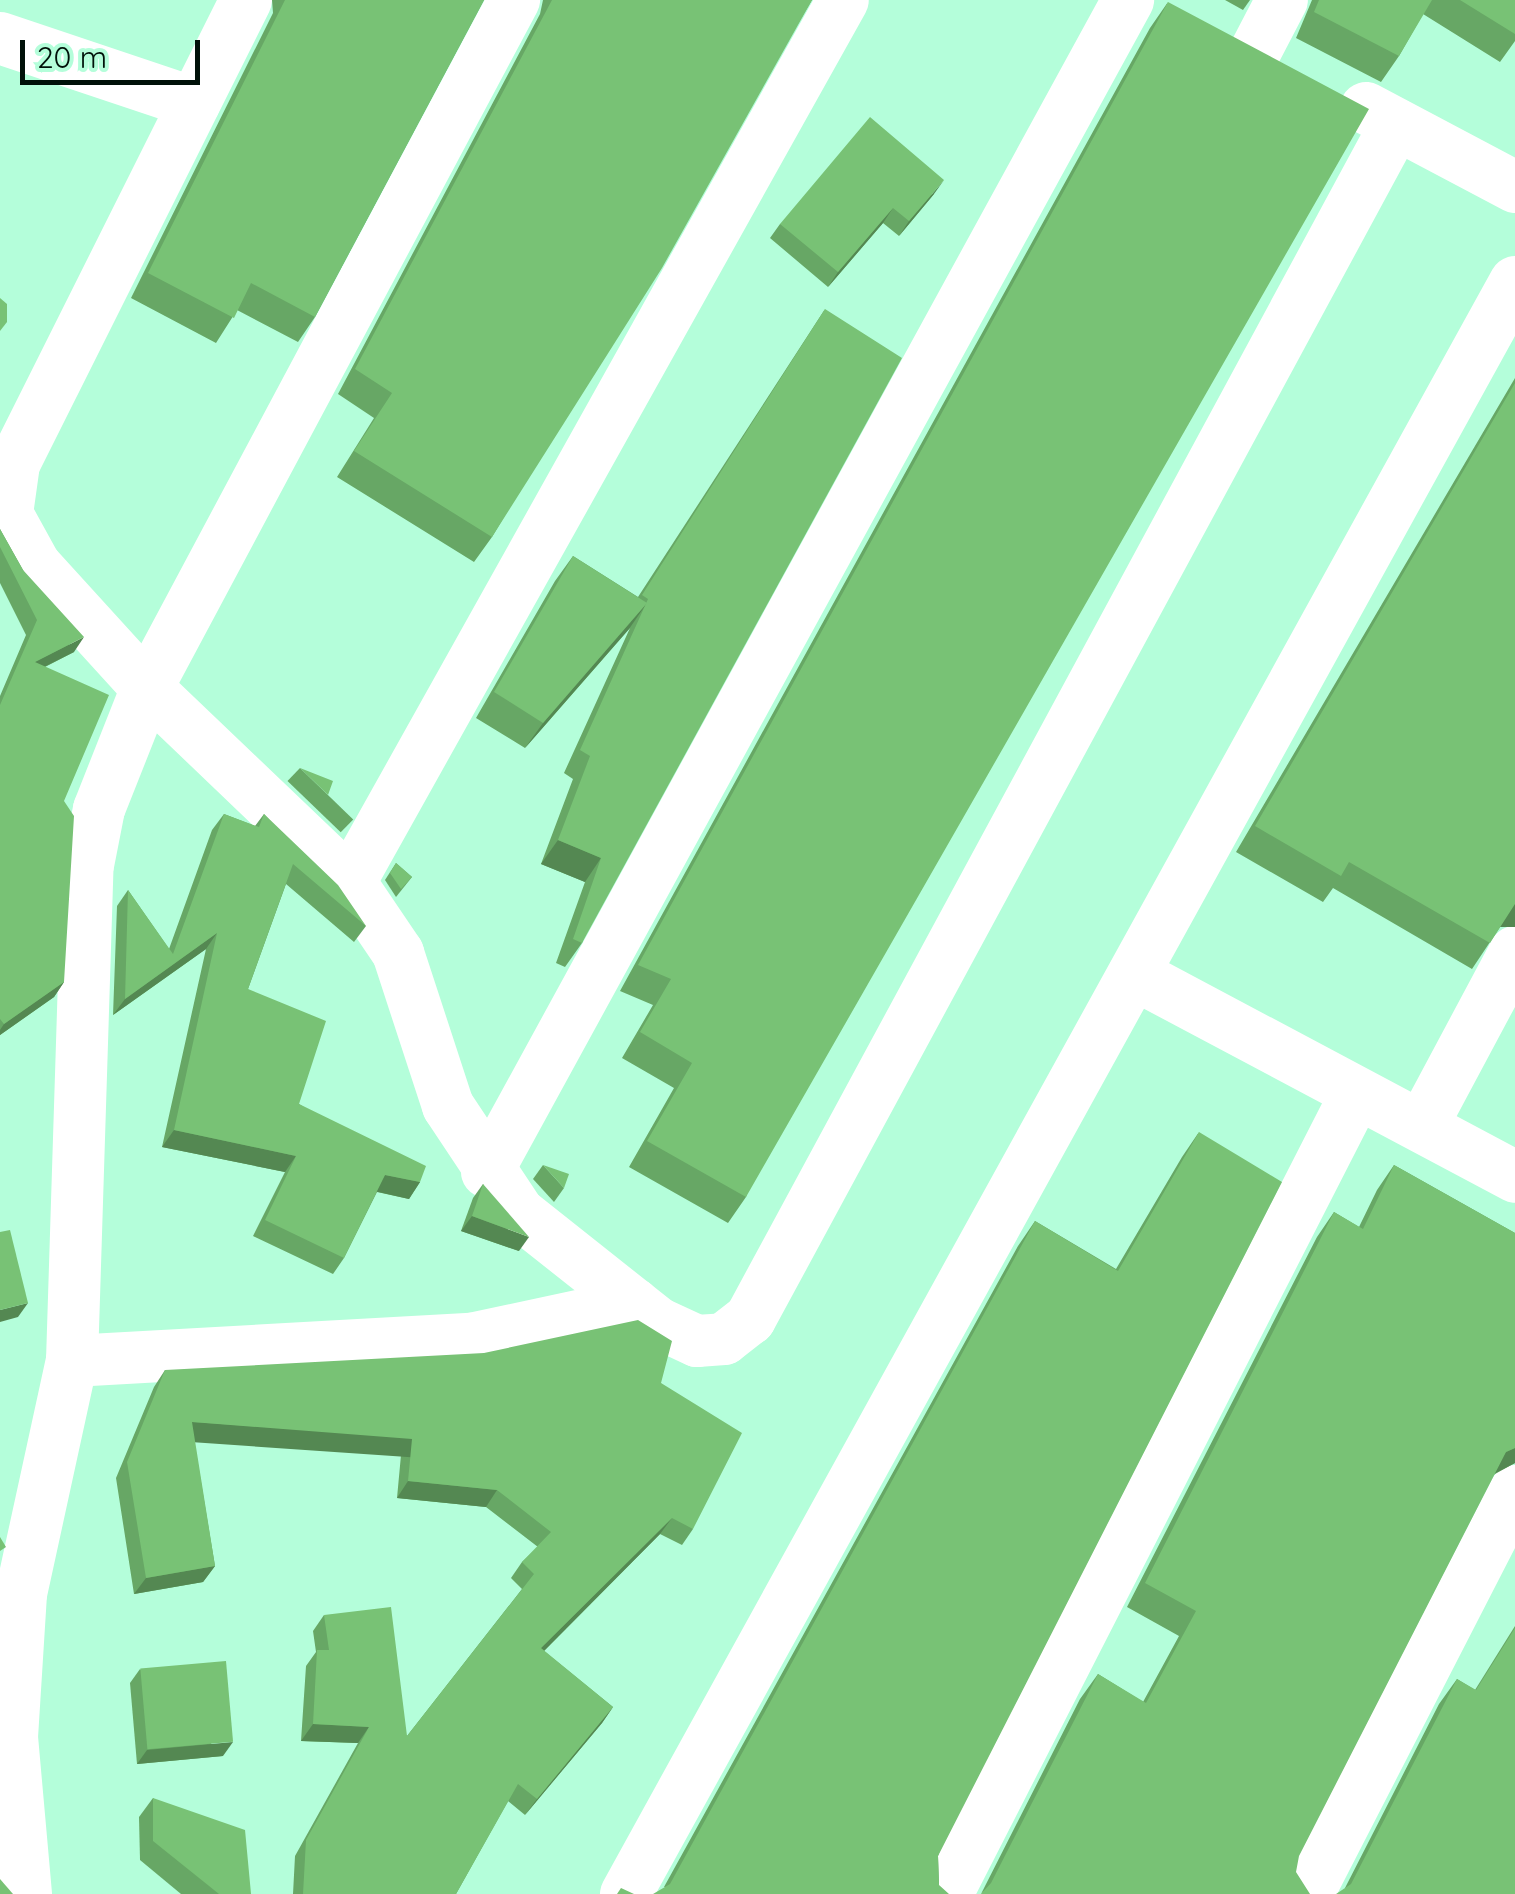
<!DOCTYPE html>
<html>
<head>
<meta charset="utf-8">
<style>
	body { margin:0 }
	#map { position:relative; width:1515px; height:1894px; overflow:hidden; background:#b4feda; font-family:Quicksand,sans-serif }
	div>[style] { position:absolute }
	.minor>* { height:52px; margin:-26px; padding:0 26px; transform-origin:26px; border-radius:26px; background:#fff }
	.wall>* { inset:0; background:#67a765; transform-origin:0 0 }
	.shaded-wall>* { inset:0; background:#548852; transform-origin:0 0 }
	.building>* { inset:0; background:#78c275; transform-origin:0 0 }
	span { translate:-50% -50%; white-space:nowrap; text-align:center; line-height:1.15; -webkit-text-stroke:8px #b4feda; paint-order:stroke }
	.scale { position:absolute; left:20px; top:40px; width:180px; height:45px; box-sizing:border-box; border:5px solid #001109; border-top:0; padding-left:12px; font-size:30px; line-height:35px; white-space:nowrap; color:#001109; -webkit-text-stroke:8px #b4feda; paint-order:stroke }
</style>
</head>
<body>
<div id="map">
	<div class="minor">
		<i style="left:246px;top:0;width:519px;rotate:116.57deg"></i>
		<i style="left:14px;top:464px;width:50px;rotate:98deg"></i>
		<i style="left:7px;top:514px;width:58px;rotate:61.2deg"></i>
		<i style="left:35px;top:565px;width:166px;rotate:47.7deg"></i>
		<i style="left:147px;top:688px;width:281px;rotate:43.7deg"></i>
		<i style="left:350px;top:882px;width:86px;rotate:55.9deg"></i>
		<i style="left:398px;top:953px;width:161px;rotate:71.9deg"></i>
		<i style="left:448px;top:1106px;width:128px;rotate:56.4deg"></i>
		<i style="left:519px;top:1213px;width:177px;rotate:38.4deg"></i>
		<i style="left:658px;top:1323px;width:43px;rotate:24.8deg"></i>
		<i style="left:697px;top:1341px;width:27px;rotate:-4deg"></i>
		<i style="left:724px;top:1339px;width:33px;rotate:-38deg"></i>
		<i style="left:750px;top:1319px;width:1358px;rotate:-61.6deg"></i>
		<i style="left:0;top:38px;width:205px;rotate:18.5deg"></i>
		<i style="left:1256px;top:50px;width:56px;rotate:-62.5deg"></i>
		<i style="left:1366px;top:108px;width:169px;rotate:27.9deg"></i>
		<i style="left:350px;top:882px;width:1010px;rotate:-60.8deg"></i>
		<i style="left:1134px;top:974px;width:432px;rotate:28deg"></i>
		<i style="left:1423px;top:1124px;width:195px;rotate:-61.9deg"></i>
		<i style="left:487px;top:1172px;width:1336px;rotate:-61.32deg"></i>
		<i style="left:72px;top:1361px;width:400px;rotate:-3.2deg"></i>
		<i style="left:471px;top:1339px;width:167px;rotate:-12.1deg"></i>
		<i style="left:26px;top:1894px;width:158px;rotate:-95.1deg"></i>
		<i style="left:12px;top:1737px;width:143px;rotate:-86.4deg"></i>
		<i style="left:21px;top:1594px;width:239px;rotate:-77.7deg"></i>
		<i style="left:72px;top:1361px;width:496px;rotate:-88.2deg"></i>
		<i style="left:88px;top:865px;width:57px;rotate:-78.9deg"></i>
		<i style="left:99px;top:809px;width:130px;rotate:-68.4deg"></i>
		<i style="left:147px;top:688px;width:780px;rotate:-61.92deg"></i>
		<i style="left:626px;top:1894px;width:1841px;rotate:-61.12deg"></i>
		<i style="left:947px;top:1894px;width:898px;rotate:-62.92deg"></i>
		<i style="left:1308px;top:1894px;width:453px;rotate:-62.8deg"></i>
	</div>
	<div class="wall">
		<i style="clip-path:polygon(272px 0,484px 0,315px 317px,298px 342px,237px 310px,216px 343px,131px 298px,273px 13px)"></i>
		<i style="clip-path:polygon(543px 0,812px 0,492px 537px,474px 562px,337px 477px,374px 418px,338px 394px,540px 14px)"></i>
		<i style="clip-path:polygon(1225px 0,1250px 0,1243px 10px)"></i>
		<i style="clip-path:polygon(1312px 0,1515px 0,1515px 41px,1500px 62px,1423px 14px,1399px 56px,1381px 82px,1296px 38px)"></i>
		<i style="clip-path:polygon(1168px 2px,746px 1197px,728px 1223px,629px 1167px,674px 1088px,622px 1058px,653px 1005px,620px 991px,1150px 28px)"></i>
		<i style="clip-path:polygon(934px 194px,899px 236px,883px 223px,828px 287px,770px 238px,780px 224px)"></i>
		<i style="clip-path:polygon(825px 309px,582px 943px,565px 967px,556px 963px,585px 882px,541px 864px,573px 779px,564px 773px,630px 628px,525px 748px,476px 718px,555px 581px,573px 556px,638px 597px)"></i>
		<i style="clip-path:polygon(1515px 378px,1515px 927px,1500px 927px,1472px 969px,1333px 888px,1323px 902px,1236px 852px)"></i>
		<i style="clip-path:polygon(0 529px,23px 570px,74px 652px,45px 667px,64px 801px,64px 982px,54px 997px,0 1035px,0 696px,26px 635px,0 583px)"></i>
		<i style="left:300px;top:768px;width:74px;height:18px;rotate:44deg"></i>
		<i style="clip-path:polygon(224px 814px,255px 826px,264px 814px,366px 926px,354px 942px,286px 884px,248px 989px,299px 1104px,420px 1182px,409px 1199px,377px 1192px,344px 1258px,333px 1274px,253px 1236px,285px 1172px,162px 1147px,206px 949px,113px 1015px,117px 906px,128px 890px,169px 949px,212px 830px)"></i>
		<i style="clip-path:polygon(396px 863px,412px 877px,396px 897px,385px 880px)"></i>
		<i style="clip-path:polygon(1199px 1132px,938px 1856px,939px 1885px,664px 1887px,1018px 1246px,1035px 1221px,1116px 1269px,1182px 1157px)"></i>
		<i style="clip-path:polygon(543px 1165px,564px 1188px,554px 1202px,533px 1179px)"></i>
		<i style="clip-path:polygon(1394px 1165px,1515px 1233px,1515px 1463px,1495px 1474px,981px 1894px,1080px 1699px,1098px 1674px,1143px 1702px,1179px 1636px,1127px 1607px,1317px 1237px,1334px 1212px,1359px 1227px,1377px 1190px)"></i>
		<i style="clip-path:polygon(483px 1184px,519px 1251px,461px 1231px,473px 1198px)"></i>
		<i style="clip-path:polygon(165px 1370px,661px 1383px,693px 1529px,682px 1545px,660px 1534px,544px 1651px,613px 1707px,602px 1723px,525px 1815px,508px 1801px,456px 1894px,293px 1894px,295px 1856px,358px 1743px,301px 1741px,306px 1666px,316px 1652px,313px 1631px,324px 1615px,407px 1736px,522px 1589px,511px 1578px,522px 1562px,538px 1547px,486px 1507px,397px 1498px,401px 1455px,194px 1440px,215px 1566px,203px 1582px,134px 1594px,116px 1478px,154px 1387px)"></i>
		<i style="clip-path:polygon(1515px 1626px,1515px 1894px,1345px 1888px,1439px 1704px,1457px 1679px,1475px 1690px)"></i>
		<i style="clip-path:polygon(140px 1669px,223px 1756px,137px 1764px,130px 1683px)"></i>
		<i style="clip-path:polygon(153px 1798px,251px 1894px,181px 1894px,140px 1860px,139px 1817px)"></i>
	</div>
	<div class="shaded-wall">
		<i style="clip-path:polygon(944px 180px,934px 194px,899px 236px,909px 221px)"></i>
		<i style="clip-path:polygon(893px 208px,883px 223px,828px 287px,838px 272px)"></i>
		<i style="clip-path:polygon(647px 603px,629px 629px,525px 748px,543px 723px)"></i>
		<i style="clip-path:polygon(84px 637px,74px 652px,24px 677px,35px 662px)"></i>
		<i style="clip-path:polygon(558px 840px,601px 858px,585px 882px,541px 864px)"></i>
		<i style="clip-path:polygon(1515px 903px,1515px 927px,1498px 927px)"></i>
		<i style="clip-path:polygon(217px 933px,206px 949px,113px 1015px,125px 999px)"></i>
		<i style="clip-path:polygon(64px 982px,54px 997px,0 1035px,0 1030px,4px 1024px)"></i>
		<i style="clip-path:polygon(174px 1130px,296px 1156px,285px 1172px,162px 1147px)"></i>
		<i style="clip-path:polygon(385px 1175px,420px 1182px,409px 1199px,374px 1191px)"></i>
		<i style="clip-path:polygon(472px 1216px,529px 1237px,519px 1251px,461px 1231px)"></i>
		<i style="clip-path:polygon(28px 1303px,18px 1317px,0 1322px,0 1310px)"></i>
		<i style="left:192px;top:1422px;width:221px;height:20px;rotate:4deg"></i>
		<i style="clip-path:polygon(1515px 1448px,1515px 1463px,1488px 1477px,1506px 1452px)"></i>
		<i style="clip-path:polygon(408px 1481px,497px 1490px,486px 1507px,397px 1498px)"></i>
		<i style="clip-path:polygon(672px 1518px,660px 1534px,530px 1665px,541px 1648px)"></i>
		<i style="clip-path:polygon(215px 1566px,203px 1582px,134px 1594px,146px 1578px)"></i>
		<i style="clip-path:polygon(613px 1707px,602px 1723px,525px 1815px,537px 1799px)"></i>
		<i style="clip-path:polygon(313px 1724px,369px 1727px,358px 1743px,301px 1741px)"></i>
		<i style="clip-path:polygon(233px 1742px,223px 1756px,137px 1764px,147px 1750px)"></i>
	</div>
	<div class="building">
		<i style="clip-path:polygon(285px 0,484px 0,315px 317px,251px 283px,234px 318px,148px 273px)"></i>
		<i style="clip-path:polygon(552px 0,812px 0,662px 268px,492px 537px,354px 451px,392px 393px,355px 369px)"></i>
		<i style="clip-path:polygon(1319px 0,1432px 0,1399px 56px,1314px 12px)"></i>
		<i style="clip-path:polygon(1460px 0,1515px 0,1515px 34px)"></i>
		<i style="clip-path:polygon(1168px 2px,1369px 109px,746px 1197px,647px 1141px,692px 1063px,640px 1032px,671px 979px,638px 965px)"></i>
		<i style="clip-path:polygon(870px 117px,944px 180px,909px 221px,893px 208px,838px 272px,780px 224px)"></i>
		<i style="clip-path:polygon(0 298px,7px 304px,7px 322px,0 331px)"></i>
		<i style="clip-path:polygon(825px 309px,902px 358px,582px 943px,573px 939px,601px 858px,558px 840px,590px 756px,580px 750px,648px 599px,642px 595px)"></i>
		<i style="clip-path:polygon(1515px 383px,1515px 904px,1490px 943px,1349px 862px,1341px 876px,1255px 826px)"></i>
		<i style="clip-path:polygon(0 529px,23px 570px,84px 637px,35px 662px,109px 695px,64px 801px,74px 816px,64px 982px,4px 1024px,0 1019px,0 705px,37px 620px,0 547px)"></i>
		<i style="clip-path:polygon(573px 556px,647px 603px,543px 723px,494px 692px)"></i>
		<i style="clip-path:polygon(300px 768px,333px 781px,328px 795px,353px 819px)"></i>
		<i style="clip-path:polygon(224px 814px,259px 827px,264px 814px,338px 885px,366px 926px,293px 864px,248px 989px,326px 1021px,299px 1104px,426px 1166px,420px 1182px,385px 1175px,344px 1258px,265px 1220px,296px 1156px,174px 1130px,217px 933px,125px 999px,128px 890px,173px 954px)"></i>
		<i style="clip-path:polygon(396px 863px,412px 877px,401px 889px,390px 873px)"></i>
		<i style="clip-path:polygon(1199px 1132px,1282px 1182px,938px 1856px,939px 1885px,949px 1894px,653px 1894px,670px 1884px,1035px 1221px,1118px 1271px)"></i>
		<i style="clip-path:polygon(543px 1165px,569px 1174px,564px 1188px)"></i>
		<i style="clip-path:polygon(1394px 1165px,1515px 1233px,1515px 1448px,1506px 1452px,1299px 1856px,1296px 1872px,1310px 1894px,981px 1894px,991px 1883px,1098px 1674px,1146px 1703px,1196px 1611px,1145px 1583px,1334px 1212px,1363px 1229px)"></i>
		<i style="clip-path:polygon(483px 1184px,529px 1237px,472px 1216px)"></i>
		<i style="clip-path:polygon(10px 1230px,28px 1303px,0 1310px,0 1232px)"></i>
		<i style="clip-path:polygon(638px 1320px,672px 1341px,661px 1383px,742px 1433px,693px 1529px,672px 1518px,541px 1648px,613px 1707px,537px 1799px,518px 1784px,456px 1894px,303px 1894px,306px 1840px,369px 1727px,313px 1724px,317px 1650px,329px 1650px,324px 1615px,391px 1607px,407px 1736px,534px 1574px,522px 1562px,551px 1532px,497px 1490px,408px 1481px,412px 1439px,192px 1422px,215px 1566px,146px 1578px,127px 1462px,165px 1370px,484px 1353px)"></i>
		<i style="clip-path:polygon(0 1537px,6px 1547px,0 1551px)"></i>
		<i style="clip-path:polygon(1515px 1628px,1515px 1894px,1336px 1894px,1351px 1884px,1457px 1679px,1476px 1690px)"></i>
		<i style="left:226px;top:1661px;width:81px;height:86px;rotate:85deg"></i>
		<i style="clip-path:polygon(153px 1798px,245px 1830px,251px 1894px,219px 1894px,153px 1841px)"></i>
		<i style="clip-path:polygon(0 1879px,13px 1894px,0 1894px)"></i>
		<i style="clip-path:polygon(621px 1888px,634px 1894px,617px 1894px)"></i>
	</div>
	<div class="scale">20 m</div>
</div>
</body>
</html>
